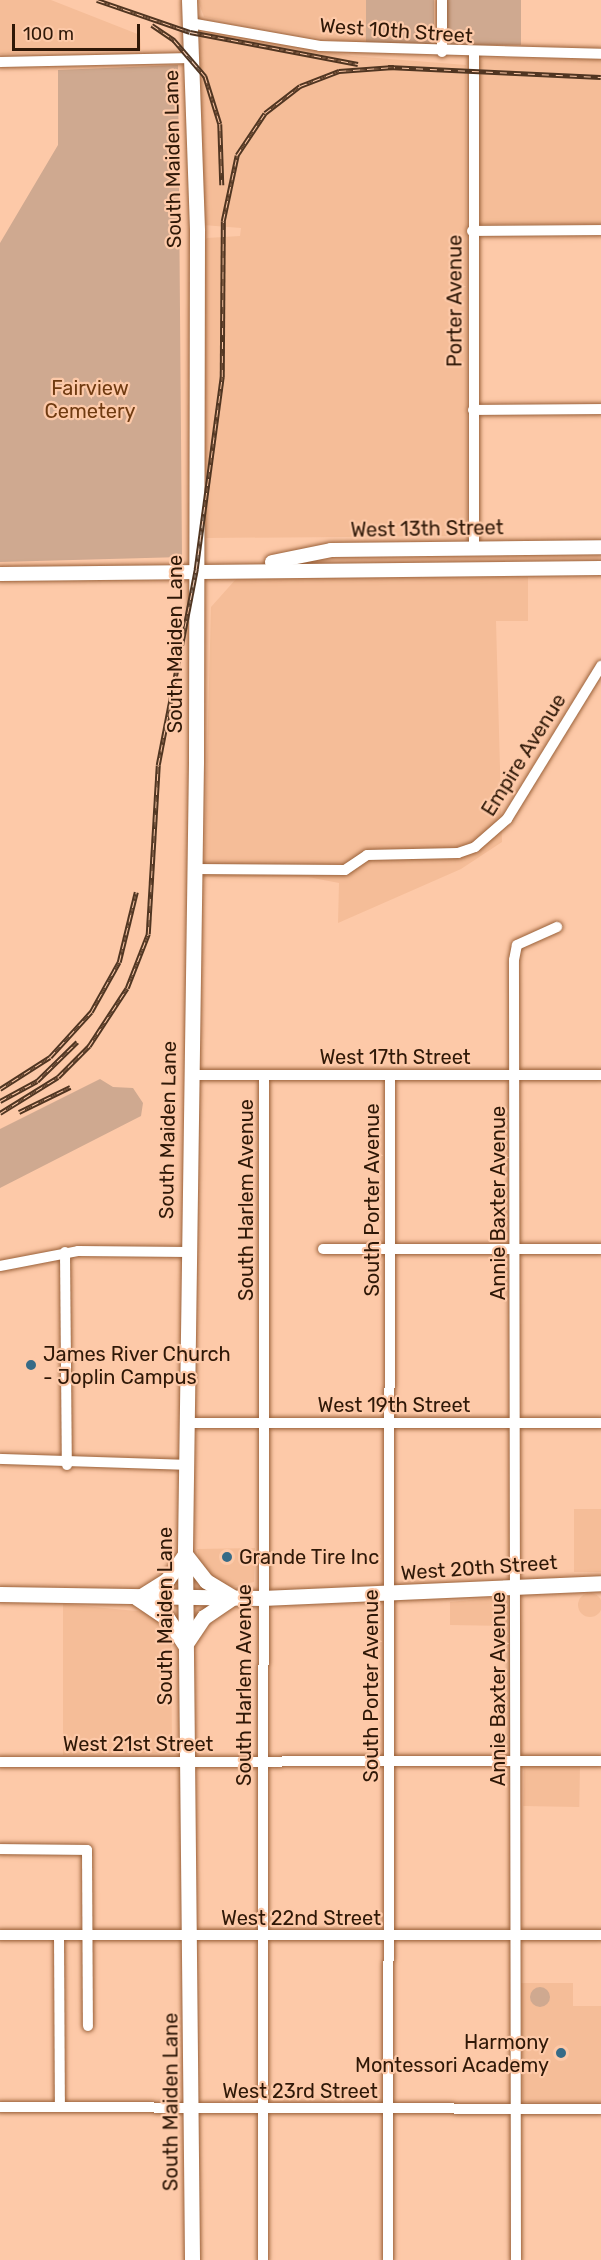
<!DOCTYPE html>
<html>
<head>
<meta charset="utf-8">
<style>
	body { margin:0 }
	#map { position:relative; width:601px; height:2260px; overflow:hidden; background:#fdc9a8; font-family:Rubik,sans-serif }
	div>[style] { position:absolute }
	.built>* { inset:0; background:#f5bd98; transform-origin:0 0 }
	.round { border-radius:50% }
	.green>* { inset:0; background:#cfa990; transform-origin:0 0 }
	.roads { filter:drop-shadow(0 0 2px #996038) drop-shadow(0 0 2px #996038) }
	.minor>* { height:10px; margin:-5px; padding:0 5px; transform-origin:5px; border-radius:5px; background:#fff }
	.tertiary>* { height:14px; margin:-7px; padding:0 7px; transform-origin:7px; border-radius:7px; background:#fff }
	.secondary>* { height:15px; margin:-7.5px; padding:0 7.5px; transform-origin:7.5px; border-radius:7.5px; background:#fff }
	.rail>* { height:4.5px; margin-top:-2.25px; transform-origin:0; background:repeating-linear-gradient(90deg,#fdc9a8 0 7px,#503521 0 14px); box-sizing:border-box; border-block:2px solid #503521 }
	.dots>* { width:16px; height:16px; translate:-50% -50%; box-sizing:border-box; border:3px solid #fdc9a8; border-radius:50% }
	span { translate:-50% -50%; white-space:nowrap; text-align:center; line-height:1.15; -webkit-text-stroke:4.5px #fdc9a8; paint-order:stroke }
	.street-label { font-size:20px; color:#2f1807 }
	.park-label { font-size:20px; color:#703b11 }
	.poi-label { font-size:20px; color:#2f1807 }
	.left { translate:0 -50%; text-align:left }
	.right { translate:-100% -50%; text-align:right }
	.scale { position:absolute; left:12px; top:24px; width:128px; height:27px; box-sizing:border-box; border:3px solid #2f1807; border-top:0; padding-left:8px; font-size:18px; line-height:21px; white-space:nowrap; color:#2f1807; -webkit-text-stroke:4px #fdc9a8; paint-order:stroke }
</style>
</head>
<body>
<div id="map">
	<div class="built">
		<i style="clip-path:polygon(0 0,51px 0,140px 35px,141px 50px,0 54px)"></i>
		<i style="clip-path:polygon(198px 0,366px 0,366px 46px,204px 17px)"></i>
		<i style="clip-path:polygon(211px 30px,352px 56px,466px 65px,467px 536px,206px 538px,203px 243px,207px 238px,240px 236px,241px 228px,203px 225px,200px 38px)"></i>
		<i style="clip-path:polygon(483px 58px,601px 59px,601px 224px,480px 224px,478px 62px)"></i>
		<i style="clip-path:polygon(528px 577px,528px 621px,496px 621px,502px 842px,461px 869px,338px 923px,339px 883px,308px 877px,204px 877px,211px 607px,236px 579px)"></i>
		<i style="left:574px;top:1509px;width:27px;height:63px"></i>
		<i style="clip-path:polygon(255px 1548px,254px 1582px,232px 1587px,213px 1581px,200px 1564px,197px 1549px)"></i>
		<i class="round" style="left:578px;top:1593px;width:24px;height:24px"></i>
		<i style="clip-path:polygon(502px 1597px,508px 1600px,508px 1626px,450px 1625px,450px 1602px)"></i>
		<i style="clip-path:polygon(63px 1604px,147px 1612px,171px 1634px,172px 1753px,63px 1755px)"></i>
		<i style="left:580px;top:1765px;width:42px;height:56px;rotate:91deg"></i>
		<i style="clip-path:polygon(521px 1983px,573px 1983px,573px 2006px,601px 2006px,601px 2104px,523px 2102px)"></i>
	</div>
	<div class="green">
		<i style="left:366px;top:0;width:68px;height:46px"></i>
		<i style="left:447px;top:0;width:74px;height:45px"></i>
		<i style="clip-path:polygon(178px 65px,182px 557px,0 562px,0 243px,58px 145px,58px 70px)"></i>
		<i style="clip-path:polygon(100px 1079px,113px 1087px,133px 1088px,143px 1103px,141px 1116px,0 1188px,0 1129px)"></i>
		<i class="round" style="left:530px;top:1987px;width:20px;height:20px"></i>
	</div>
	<div class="roads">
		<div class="minor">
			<i style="left:442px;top:0;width:52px;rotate:90deg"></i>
			<i style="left:190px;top:23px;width:132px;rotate:10deg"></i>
			<i style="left:320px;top:46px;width:281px;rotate:1.6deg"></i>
			<i style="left:474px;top:54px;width:493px;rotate:90deg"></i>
			<i style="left:0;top:62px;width:192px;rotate:-1.2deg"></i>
			<i style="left:472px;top:231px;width:129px;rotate:-0.4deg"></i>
			<i style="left:473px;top:410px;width:128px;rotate:-0.4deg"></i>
			<i style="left:194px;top:869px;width:151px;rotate:0.4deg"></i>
			<i style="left:345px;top:870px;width:27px;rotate:-34deg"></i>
			<i style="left:367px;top:855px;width:91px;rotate:-1.3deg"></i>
			<i style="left:458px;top:853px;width:18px;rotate:-19deg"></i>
			<i style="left:475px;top:847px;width:43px;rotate:-41.2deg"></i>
			<i style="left:507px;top:819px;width:180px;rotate:-58.4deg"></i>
			<i style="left:190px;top:1075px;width:411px"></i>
			<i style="left:323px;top:1249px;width:278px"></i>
			<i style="left:65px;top:1252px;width:213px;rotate:89.5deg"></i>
			<i style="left:0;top:1266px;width:79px;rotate:-10.9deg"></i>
			<i style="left:78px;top:1251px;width:110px;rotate:0.5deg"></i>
			<i style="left:186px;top:1423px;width:415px"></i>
			<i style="left:0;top:1459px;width:186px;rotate:1.8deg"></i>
			<i style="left:0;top:1762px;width:601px;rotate:-0.1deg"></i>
			<i style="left:0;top:1849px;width:87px;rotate:0.7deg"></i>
			<i style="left:87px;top:1850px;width:176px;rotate:89.7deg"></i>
			<i style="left:0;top:1935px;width:601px"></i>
			<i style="left:59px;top:1935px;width:172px;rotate:89.7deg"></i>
			<i style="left:0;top:2107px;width:601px;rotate:0.19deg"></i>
			<i style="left:263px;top:2260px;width:1185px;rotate:-89.95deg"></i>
			<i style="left:388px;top:2260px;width:1185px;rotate:-89.9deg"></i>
			<i style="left:516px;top:2260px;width:1300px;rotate:-90.09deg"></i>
			<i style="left:514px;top:960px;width:15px;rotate:-79deg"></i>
			<i style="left:517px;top:945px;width:44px;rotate:-24.2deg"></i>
		</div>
		<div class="tertiary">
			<i style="left:272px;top:562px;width:60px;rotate:-11.5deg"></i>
			<i style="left:331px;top:550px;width:270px;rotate:-0.6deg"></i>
			<i style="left:0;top:574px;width:601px;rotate:-0.57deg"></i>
		</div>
		<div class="secondary">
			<i style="left:189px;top:0;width:231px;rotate:88deg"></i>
			<i style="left:197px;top:231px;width:531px;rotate:90.11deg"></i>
			<i style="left:196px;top:762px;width:792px;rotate:90.8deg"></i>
			<i style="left:185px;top:1554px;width:706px;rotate:89.43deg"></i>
			<i style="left:0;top:1594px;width:262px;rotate:0.9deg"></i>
			<i style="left:262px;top:1598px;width:339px;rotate:-2.5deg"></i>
			<i style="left:141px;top:1596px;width:31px;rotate:-32deg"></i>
			<i style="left:167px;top:1580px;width:32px;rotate:-55deg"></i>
			<i style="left:185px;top:1554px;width:34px;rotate:52deg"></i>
			<i style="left:206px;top:1581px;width:29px;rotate:31deg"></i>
			<i style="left:137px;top:1598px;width:37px;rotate:34deg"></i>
			<i style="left:168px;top:1619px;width:31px;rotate:57deg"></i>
			<i style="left:187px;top:1642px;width:30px;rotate:-56deg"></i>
			<i style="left:204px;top:1617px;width:32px;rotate:-34deg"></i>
		</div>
	</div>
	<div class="rail">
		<i style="left:97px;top:0;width:98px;rotate:19deg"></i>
		<i style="left:190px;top:32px;width:171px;rotate:10.8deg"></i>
		<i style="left:152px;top:25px;width:27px;rotate:34deg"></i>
		<i style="left:174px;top:40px;width:48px;rotate:49.3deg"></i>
		<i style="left:205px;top:76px;width:50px;rotate:72.6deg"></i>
		<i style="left:220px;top:124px;width:61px;rotate:88.1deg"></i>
		<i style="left:388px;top:67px;width:213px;rotate:2.7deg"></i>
		<i style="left:0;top:1089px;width:59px;rotate:-32.6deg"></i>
		<i style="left:50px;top:1057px;width:61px;rotate:-47.7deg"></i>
		<i style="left:91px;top:1012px;width:57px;rotate:-60.8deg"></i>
		<i style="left:119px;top:962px;width:72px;rotate:-76.3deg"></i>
		<i style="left:0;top:1101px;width:42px;rotate:-28.4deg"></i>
		<i style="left:37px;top:1081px;width:56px;rotate:-44.3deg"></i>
		<i style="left:19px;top:1112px;width:57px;rotate:-26.1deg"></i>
		<i style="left:0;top:1113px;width:68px;rotate:-31.8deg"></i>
		<i style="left:58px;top:1077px;width:44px;rotate:-45deg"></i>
		<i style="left:89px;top:1046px;width:69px;rotate:-56.8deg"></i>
		<i style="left:127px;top:988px;width:58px;rotate:-68.7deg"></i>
		<i style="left:148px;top:934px;width:169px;rotate:-86.6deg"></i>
		<i style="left:158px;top:765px;width:200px;rotate:-79deg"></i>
		<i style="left:196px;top:569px;width:194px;rotate:-82.3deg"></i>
		<i style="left:222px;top:377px;width:156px;rotate:-89.6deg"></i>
		<i style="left:223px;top:221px;width:67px;rotate:-78deg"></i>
		<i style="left:237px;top:155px;width:50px;rotate:-56.3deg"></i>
		<i style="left:265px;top:113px;width:44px;rotate:-37.6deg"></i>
		<i style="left:300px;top:86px;width:42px;rotate:-21deg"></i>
		<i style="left:339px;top:71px;width:55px;rotate:-4.2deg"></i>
	</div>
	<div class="dots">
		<i style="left:31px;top:1365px;background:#366b87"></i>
		<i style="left:227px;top:1557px;background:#366b87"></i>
		<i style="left:561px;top:2053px;background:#366b87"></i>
	</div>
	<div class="street-label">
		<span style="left:396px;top:31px;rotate:4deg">West 10th Street</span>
		<span style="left:173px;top:159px;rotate:-91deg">South Maiden Lane</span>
		<span style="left:455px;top:301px;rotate:-90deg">Porter Avenue</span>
		<span style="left:427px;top:529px;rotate:-1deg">West 13th Street</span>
		<span style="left:175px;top:644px;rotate:-90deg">South Maiden Lane</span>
		<span style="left:524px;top:755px;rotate:-58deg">Empire Avenue</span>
		<span style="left:395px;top:1057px">West 17th Street</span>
		<span style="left:168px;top:1130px;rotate:-89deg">South Maiden Lane</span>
		<span style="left:246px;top:1200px;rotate:-90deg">South Harlem Avenue</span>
		<span style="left:372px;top:1200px;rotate:-90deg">South Porter Avenue</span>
		<span style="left:498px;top:1203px;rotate:-90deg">Annie Baxter Avenue</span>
		<span style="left:394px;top:1405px">West 19th Street</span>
		<span style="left:479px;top:1568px;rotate:-4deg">West 20th Street</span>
		<span style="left:165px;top:1616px;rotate:-90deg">South Maiden Lane</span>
		<span style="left:244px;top:1685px;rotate:-90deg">South Harlem Avenue</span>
		<span style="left:371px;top:1686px;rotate:-90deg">South Porter Avenue</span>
		<span style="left:498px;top:1689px;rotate:-90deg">Annie Baxter Avenue</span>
		<span style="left:138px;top:1744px">West 21st Street</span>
		<span style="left:301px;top:1918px">West 22nd Street</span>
		<span style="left:300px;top:2091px">West 23rd Street</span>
		<span style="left:171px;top:2102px;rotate:-90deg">South Maiden Lane</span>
	</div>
	<div class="park-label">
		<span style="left:90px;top:400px">Fairview<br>Cemetery</span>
	</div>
	<div class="poi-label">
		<span class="left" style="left:43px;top:1366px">James River Church<br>- Joplin Campus</span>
		<span class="left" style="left:239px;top:1557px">Grande Tire Inc</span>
		<span class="right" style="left:549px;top:2054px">Harmony<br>Montessori Academy</span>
	</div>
	<div class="scale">100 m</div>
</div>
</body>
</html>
